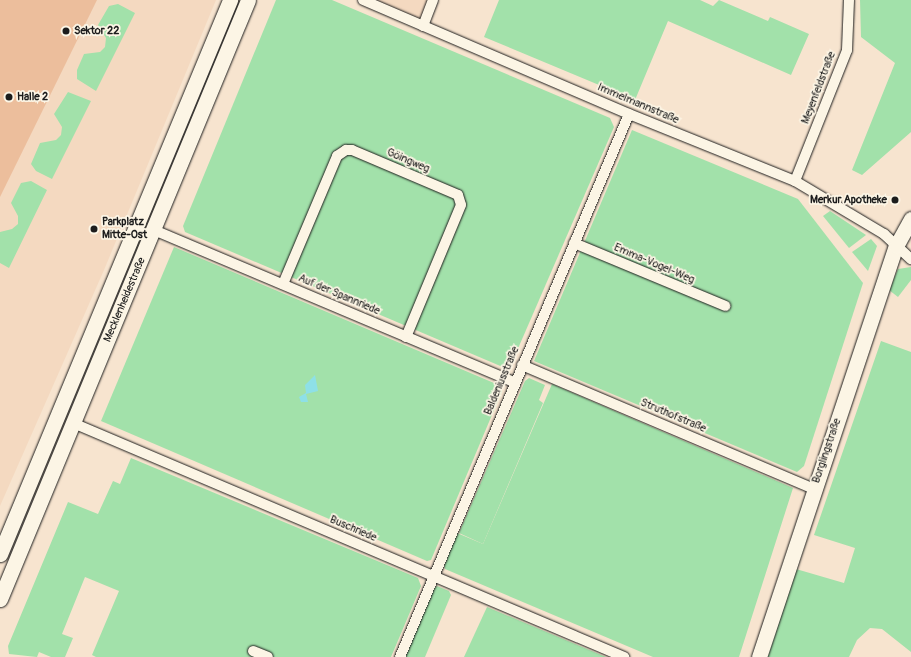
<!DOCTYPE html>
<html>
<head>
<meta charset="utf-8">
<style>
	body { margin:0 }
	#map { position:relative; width:911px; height:657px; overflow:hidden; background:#f7e4cf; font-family:Pangolin,sans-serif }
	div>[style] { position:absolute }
	.built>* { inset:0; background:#f4d9c0 }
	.green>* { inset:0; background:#a2e1aa }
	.water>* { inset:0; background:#8ee0e7 }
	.building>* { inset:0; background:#ecbe9c }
	.roads { filter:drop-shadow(0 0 1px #1c1c1c) drop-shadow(0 0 1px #1c1c1c) }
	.street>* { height:10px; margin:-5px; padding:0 5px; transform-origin:5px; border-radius:5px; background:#fcf5e5 }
	.secondary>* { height:15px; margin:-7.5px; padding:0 7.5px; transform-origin:7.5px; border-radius:7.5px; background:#fcf5e5 }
	.dots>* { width:11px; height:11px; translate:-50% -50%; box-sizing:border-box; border:2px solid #fcf5e5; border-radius:50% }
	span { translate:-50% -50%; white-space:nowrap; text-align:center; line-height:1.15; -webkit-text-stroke:3.5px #fcf5e5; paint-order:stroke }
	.poi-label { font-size:11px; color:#1c1c1c; font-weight:700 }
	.left { translate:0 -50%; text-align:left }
	.right { translate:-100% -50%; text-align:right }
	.street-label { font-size:11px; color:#1c1c1c }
</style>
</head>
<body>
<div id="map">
	<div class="built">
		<i style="clip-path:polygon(0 0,216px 0,104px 270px,0 506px)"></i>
		<i style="clip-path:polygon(363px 0,433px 0,423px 26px)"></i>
	</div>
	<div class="green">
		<i style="clip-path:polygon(276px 0,332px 0,610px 118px,614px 127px,510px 367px,505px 368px,185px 232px,183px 226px)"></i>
		<i style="clip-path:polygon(499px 0,700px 0,713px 6px,719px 0,768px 21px,770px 17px,809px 34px,791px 75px,668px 21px,635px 100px,484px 37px)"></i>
		<i style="clip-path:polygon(860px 0,911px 0,911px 132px,862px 175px,852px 170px,895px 63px,861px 37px)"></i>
		<i style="clip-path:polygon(118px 4px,135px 13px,96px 91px,77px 79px,77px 70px,84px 54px,100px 52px,105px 47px,106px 38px,98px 25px,109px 6px)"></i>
		<i style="clip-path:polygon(68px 92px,91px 101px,52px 179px,36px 171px,31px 164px,40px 143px,56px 140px,61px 135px,62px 127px,54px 114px)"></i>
		<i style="clip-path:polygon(632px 130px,798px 199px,863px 283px,804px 466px,797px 472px,534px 361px)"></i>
		<i style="clip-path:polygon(31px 181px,47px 190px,9px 268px,0 263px,0 232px,12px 229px,18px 224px,18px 216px,11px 203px,21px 183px)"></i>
		<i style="clip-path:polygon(830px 211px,866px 235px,849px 248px,823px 216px)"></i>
		<i style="clip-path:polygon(871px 239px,877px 246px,868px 271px,852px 252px)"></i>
		<i style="clip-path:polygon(174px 247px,501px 386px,502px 391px,431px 560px,427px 561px,101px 421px)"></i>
		<i style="clip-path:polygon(911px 267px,911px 280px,898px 297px,889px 290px,898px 269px)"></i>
		<i style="clip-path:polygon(881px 341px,911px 352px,911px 652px,882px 629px,870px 628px,857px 640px,849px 657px,766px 657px,796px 569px,844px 583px,855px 548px,814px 535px)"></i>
		<i style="clip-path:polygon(529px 378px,545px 385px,539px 400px,543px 403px,483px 544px,459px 533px,525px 381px)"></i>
		<i style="clip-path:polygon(552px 384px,793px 488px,739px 657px,653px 657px,445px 569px,444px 566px,457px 533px,483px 544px)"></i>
		<i style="clip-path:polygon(131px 458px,418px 578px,421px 586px,391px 657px,96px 657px,92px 655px,119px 591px,85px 577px,62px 634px,73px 638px,65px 657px,51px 657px,39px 652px,37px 657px,9px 654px,8px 646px,68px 502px,98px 514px,113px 481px,120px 484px)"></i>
		<i style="clip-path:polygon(437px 586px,449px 591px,451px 595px,425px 657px,404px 657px,432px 590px)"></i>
		<i style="clip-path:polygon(487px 607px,606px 657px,464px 657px)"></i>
	</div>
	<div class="water">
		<i style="clip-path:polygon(315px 375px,318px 391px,306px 394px,308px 402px,301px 402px,299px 397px,306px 393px,305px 385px)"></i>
	</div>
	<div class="building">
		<i style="clip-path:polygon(0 0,97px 0,0 197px)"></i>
	</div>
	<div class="roads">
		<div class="street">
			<i style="left:363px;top:0;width:289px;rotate:23.2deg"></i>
			<i style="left:629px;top:114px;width:179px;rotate:22deg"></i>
			<i style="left:795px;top:181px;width:104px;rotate:30.8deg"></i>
			<i style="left:884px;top:234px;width:37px;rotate:43deg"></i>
			<i style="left:423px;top:26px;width:28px;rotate:-69deg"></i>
			<i style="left:795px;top:181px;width:141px;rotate:-68.3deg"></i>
			<i style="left:847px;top:50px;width:50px;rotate:-87.7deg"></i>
			<i style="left:154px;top:230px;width:391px;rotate:22.9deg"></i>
			<i style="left:574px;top:243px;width:164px;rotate:22.6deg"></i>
			<i style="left:283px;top:284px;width:139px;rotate:-67.1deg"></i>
			<i style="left:337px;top:156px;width:11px;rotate:-34deg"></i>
			<i style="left:346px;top:150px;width:6px"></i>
			<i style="left:352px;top:150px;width:115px;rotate:23deg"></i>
			<i style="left:458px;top:195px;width:10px;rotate:73deg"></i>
			<i style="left:461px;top:205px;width:143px;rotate:112.6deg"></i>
			<i style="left:522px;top:365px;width:317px;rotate:23deg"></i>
			<i style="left:73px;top:423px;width:599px;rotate:23.01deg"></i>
			<i style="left:253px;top:651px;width:16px;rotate:22deg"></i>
			<i style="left:400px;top:657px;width:589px;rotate:-67.13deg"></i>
		</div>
		<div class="secondary">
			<i style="left:0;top:554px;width:600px;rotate:-67.45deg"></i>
			<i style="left:0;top:599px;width:648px;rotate:-67.51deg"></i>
			<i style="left:759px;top:657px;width:433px;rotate:-71.6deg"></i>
			<i style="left:896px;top:246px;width:31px;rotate:-61deg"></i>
		</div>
	</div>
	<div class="dots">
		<i style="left:66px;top:31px;background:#1c1c1c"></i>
		<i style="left:9px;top:97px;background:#1c1c1c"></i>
		<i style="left:895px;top:200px;background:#1c1c1c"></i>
		<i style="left:94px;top:229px;background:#1c1c1c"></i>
	</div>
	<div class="poi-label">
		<span class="left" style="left:74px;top:31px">Sektor 22</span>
		<span class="left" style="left:17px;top:97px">Halle 2</span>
		<span class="right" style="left:887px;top:200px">Merkur Apotheke</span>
		<span class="left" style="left:102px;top:229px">Parkplatz<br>Mitte-Ost</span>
	</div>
	<div class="street-label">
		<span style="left:819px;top:88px;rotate:-69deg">Meyenfeldstraße</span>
		<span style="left:638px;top:104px;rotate:23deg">Immelmannstraße</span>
		<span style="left:408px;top:161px;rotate:23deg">Göingweg</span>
		<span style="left:654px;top:264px;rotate:23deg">Emma-Vogel-Weg</span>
		<span style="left:339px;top:295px;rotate:23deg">Auf der Spannriede</span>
		<span style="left:125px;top:300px;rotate:-67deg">Mecklenheidestraße</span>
		<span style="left:502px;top:381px;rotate:-67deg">Baldeniusstraße</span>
		<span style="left:673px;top:416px;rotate:23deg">Struthofstraße</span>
		<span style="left:827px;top:451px;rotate:-71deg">Borglingstraße</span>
		<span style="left:353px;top:529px;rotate:23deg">Buschriede</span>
	</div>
</div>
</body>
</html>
